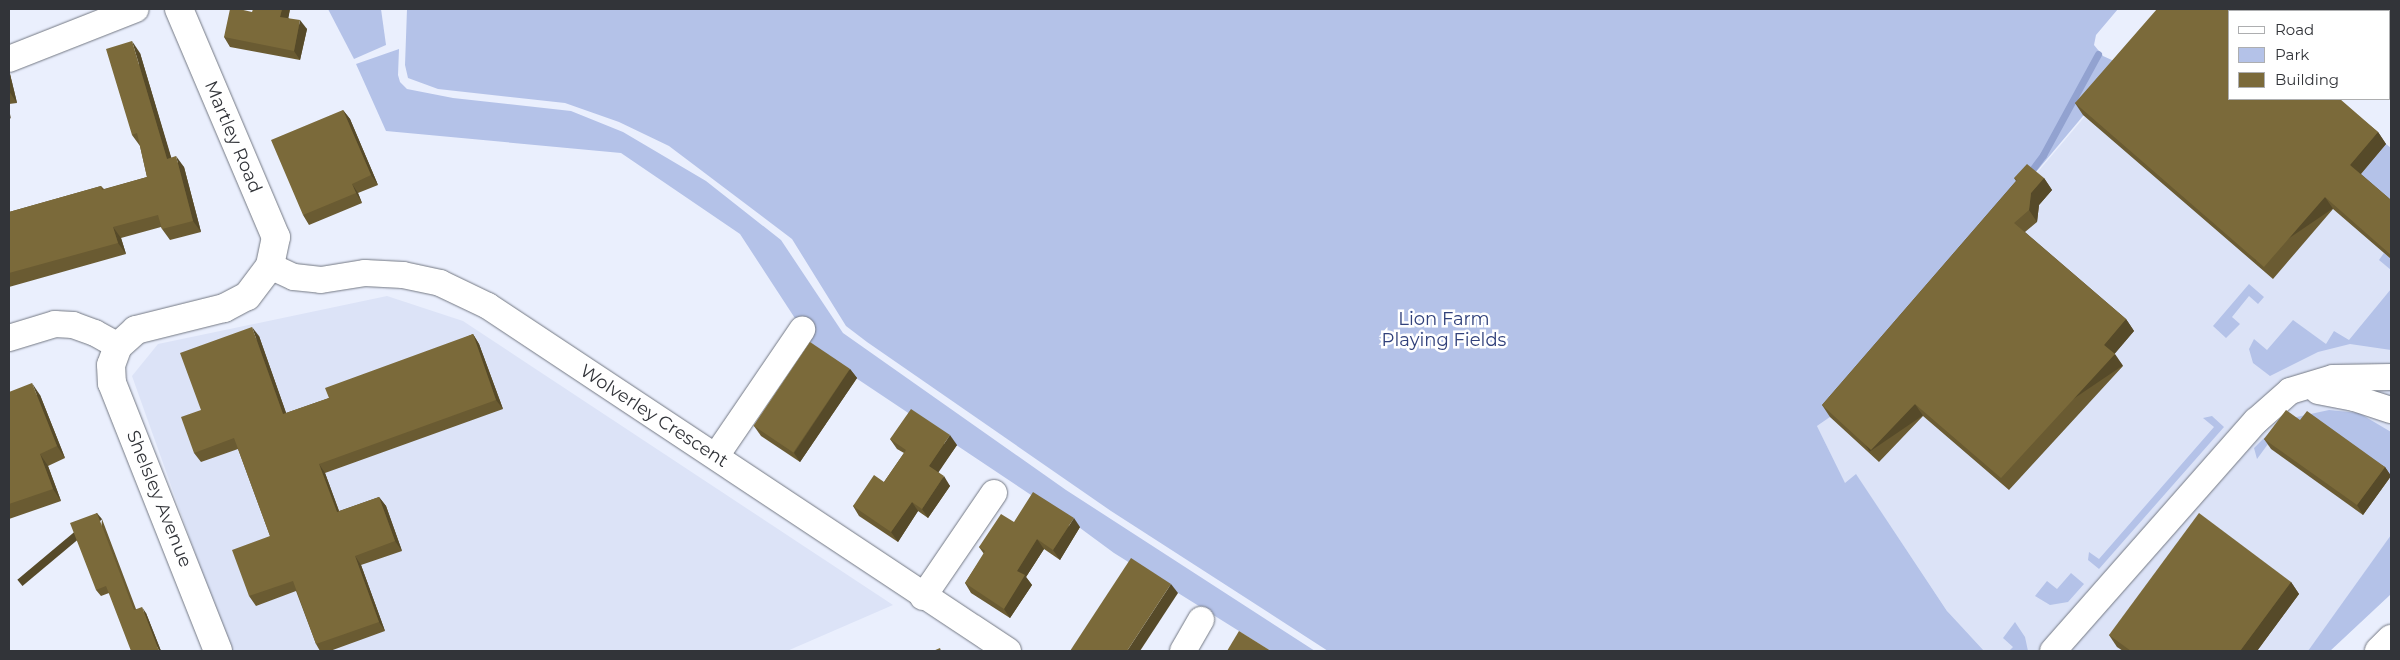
<!DOCTYPE html>
<html>
<head>
<meta charset="utf-8">
<style>
	body { margin:0 }
	#map { position:relative; width:2400px; height:660px; overflow:hidden; background:#eaeffd; font-family:Montserrat,sans-serif }
	div>[style] { position:absolute }
	.built>* { inset:0; background:#dce3f7 }
	.green>* { inset:0; background:#b4c2e8 }
	.stream>* { height:7px; margin:-3.5px; padding:0 3.5px; transform-origin:3.5px; border-radius:3.5px; background:#92a2d0 }
	.roads { filter:drop-shadow(0 0 1px #737883) drop-shadow(0 0 1px #737883) }
	.street>* { height:26px; margin:-13px; padding:0 13px; transform-origin:13px; border-radius:13px; background:#fff }
	.secondary>* { height:28px; margin:-14px; padding:0 14px; transform-origin:14px; border-radius:14px; background:#fff }
	.primary>* { height:28px; margin:-14px; padding:0 14px; transform-origin:14px; border-radius:14px; background:#fff }
	.wall>* { inset:0; background:#6a5b32 }
	.shaded-wall>* { inset:0; background:#564a29; transform-origin:0 0 }
	.building>* { inset:0; background:#7b6a3a; transform-origin:0 0 }
	span { translate:-50% -50%; white-space:nowrap; text-align:center; line-height:1.15; -webkit-text-stroke:5px #fff; paint-order:stroke }
	.street-label { font-size:18px; color:#323439 }
	.park-label { font-size:18px; color:#31417b }
	.frame { position:absolute; inset:0; border:10px solid #323439; pointer-events:none }
	.legend { position:absolute; left:2228px; top:10px; width:162px; height:90px; box-sizing:border-box; background:#fff; border:1px solid #adaeb0; margin:0; padding:6px 9px; list-style:none; font-size:15px; color:#323439 }
	.legend li { display:flex; align-items:center; gap:10px; height:25px }
	.legend b { width:25px; border:1px solid #adaeb0 }
</style>
</head>
<body>
<div id="map">
	<div class="built">
		<i style="clip-path:polygon(2176px 9px,2229px 9px,2229px 99px,2391px 148px,2391px 594px,2330px 651px,1974px 651px,1856px 475px,1845px 484px,1817px 426px,1830px 417px)"></i>
		<i style="clip-path:polygon(387px 296px,463px 321px,893px 605px,787px 651px,230px 651px,132px 376px,158px 344px)"></i>
	</div>
	<div class="green">
		<i style="clip-path:polygon(328px 9px,381px 9px,386px 45px,354px 59px)"></i>
		<i style="clip-path:polygon(407px 9px,2118px 9px,2096px 35px,2094px 45px,2103px 56px,2125px 66px,1830px 417px,1817px 426px,1845px 483px,1856px 474px,1947px 611px,1984px 651px,1328px 651px,1111px 511px,867px 342px,846px 326px,792px 239px,669px 146px,619px 122px,565px 103px,438px 89px,408px 78px,405px 65px)"></i>
		<i style="clip-path:polygon(399px 49px,398px 75px,400px 82px,407px 89px,453px 98px,571px 111px,623px 132px,706px 181px,781px 240px,843px 333px,1066px 490px,1315px 651px,1271px 651px,1114px 553px,1076px 525px,817px 352px,740px 234px,621px 153px,386px 131px,356px 64px)"></i>
		<i style="clip-path:polygon(2386px 144px,2391px 148px,2391px 205px,2358px 177px)"></i>
		<i style="clip-path:polygon(2384px 253px,2391px 259px,2391px 270px,2379px 260px)"></i>
		<i style="clip-path:polygon(2249px 284px,2264px 297px,2258px 304px,2249px 296px,2232px 317px,2240px 324px,2226px 338px,2213px 326px)"></i>
		<i style="clip-path:polygon(2391px 289px,2391px 350px,2350px 344px,2318px 352px,2270px 376px,2253px 363px,2249px 349px,2254px 339px,2267px 350px,2293px 320px,2326px 344px,2334px 331px,2349px 340px)"></i>
		<i style="clip-path:polygon(2329px 410px,2359px 413px,2391px 432px,2391px 476px,2268px 444px,2257px 459px,2254px 448px,2269px 433px,2292px 418px)"></i>
		<i style="clip-path:polygon(2212px 416px,2224px 427px,2099px 569px,2088px 560px,2089px 552px,2099px 559px,2214px 427px,2203px 418px)"></i>
		<i style="clip-path:polygon(2391px 535px,2391px 594px,2330px 651px,2308px 651px)"></i>
		<i style="clip-path:polygon(2071px 573px,2084px 584px,2068px 602px,2050px 605px,2035px 596px,2047px 581px,2057px 589px)"></i>
		<i style="clip-path:polygon(2015px 622px,2025px 637px,2028px 651px,2009px 651px,2013px 647px,2003px 638px)"></i>
	</div>
	<div class="stream">
		<i style="left:2028px;top:175px;width:25px;rotate:-53deg"></i>
		<i style="left:2043px;top:155px;width:115px;rotate:-61.4deg"></i>
	</div>
	<div class="roads">
		<div class="street">
			<i style="left:9px;top:59px;width:136px;rotate:-21.5deg"></i>
			<i style="left:270px;top:266px;width:26px;rotate:25deg"></i>
			<i style="left:294px;top:277px;width:27px;rotate:6deg"></i>
			<i style="left:321px;top:280px;width:45px;rotate:-9deg"></i>
			<i style="left:365px;top:273px;width:38px;rotate:3deg"></i>
			<i style="left:403px;top:275px;width:38px;rotate:12deg"></i>
			<i style="left:440px;top:283px;width:53px;rotate:25.6deg"></i>
			<i style="left:488px;top:306px;width:624px;rotate:33.56deg"></i>
			<i style="left:9px;top:338px;width:48px;rotate:-16.9deg"></i>
			<i style="left:55px;top:324px;width:18px;rotate:3deg"></i>
			<i style="left:73px;top:325px;width:23px;rotate:20deg"></i>
			<i style="left:95px;top:333px;width:26px;rotate:29deg"></i>
			<i style="left:2318px;top:391px;width:37px;rotate:11deg"></i>
			<i style="left:2354px;top:398px;width:39px;rotate:18deg"></i>
			<i style="left:716px;top:456px;width:153px;rotate:-55.7deg"></i>
			<i style="left:923px;top:597px;width:126px;rotate:-55.7deg"></i>
			<i style="left:1183px;top:651px;width:36px;rotate:-60deg"></i>
			<i style="left:2053px;top:651px;width:307px;rotate:-48.6deg"></i>
			<i style="left:2256px;top:421px;width:45px;rotate:-41.4deg"></i>
			<i style="left:2290px;top:391px;width:45px;rotate:-16.8deg"></i>
			<i style="left:2333px;top:378px;width:58px;rotate:-1deg"></i>
		</div>
		<div class="secondary">
			<i style="left:179px;top:9px;width:248px;rotate:67deg"></i>
			<i style="left:276px;top:237px;width:30px;rotate:102deg"></i>
			<i style="left:270px;top:266px;width:38px;rotate:127deg"></i>
			<i style="left:247px;top:296px;width:26px;rotate:152deg"></i>
			<i style="left:224px;top:308px;width:91px;rotate:166deg"></i>
			<i style="left:136px;top:330px;width:24px;rotate:138deg"></i>
			<i style="left:118px;top:346px;width:20px;rotate:110deg"></i>
			<i style="left:111px;top:365px;width:18px;rotate:87deg"></i>
			<i style="left:112px;top:383px;width:288px;rotate:68.4deg"></i>
		</div>
		<div class="primary">
			<i style="left:2379px;top:651px;width:17px;rotate:-45deg"></i>
		</div>
	</div>
	<div class="wall">
		<i style="clip-path:polygon(290px 9px,288px 18px,307px 29px,300px 60px,230px 47px,224px 37px,252px 12px)"></i>
		<i style="clip-path:polygon(2229px 11px,2378px 132px,2386px 144px,2361px 174px,2391px 200px,2391px 259px,2333px 209px,2273px 279px,2083px 115px,2075px 103px)"></i>
		<i style="clip-path:polygon(140px 53px,171px 158px,184px 167px,201px 232px,170px 240px,162px 229px,161px 227px,121px 238px,126px 254px,9px 287px,9px 212px,101px 186px,104px 189px,147px 177px,140px 146px,132px 135px)"></i>
		<i style="clip-path:polygon(9px 72px,10px 74px,17px 103px,9px 104px)"></i>
		<i style="clip-path:polygon(343px 110px,350px 119px,378px 185px,358px 193px,362px 203px,309px 225px,303px 215px)"></i>
		<i style="clip-path:polygon(2014px 178px,2044px 178px,2052px 190px,2039px 205px,2037px 222px,2025px 232px,2126px 319px,2134px 331px,2114px 354px,2123px 366px,2009px 490px,1923px 416px,1879px 462px,1830px 417px,1822px 405px,2016px 181px)"></i>
		<i style="clip-path:polygon(473px 334px,479px 344px,503px 409px,325px 473px,339px 511px,379px 497px,386px 506px,402px 551px,361px 565px,385px 631px,330px 651px,320px 651px,316px 644px,296px 591px,256px 606px,249px 596px,270px 536px,238px 449px,201px 462px,194px 453px,201px 410px,259px 336px,286px 413px,329px 398px)"></i>
		<i style="clip-path:polygon(850px 369px,857px 378px,800px 462px,761px 436px,754px 426px)"></i>
		<i style="clip-path:polygon(9px 392px,40px 395px,65px 458px,48px 466px,61px 501px,9px 519px)"></i>
		<i style="clip-path:polygon(2300px 420px,2385px 467px,2391px 476px,2363px 515px,2271px 449px,2264px 439px)"></i>
		<i style="clip-path:polygon(890px 439px,957px 445px,938px 472px,950px 486px,928px 518px,918px 511px,898px 542px,859px 516px,853px 506px,884px 482px,904px 453px,897px 449px)"></i>
		<i style="clip-path:polygon(102px 519px,136px 609px,146px 613px,161px 651px,109px 593px,101px 596px,96px 590px)"></i>
		<i style="clip-path:polygon(1014px 522px,1080px 527px,1060px 560px,1044px 549px,1026px 577px,1032px 585px,1010px 618px,971px 593px,965px 583px,984px 554px,979px 547px)"></i>
		<i style="clip-path:polygon(2291px 582px,2299px 594px,2257px 651px,2123px 651px,2117px 647px,2109px 635px)"></i>
	</div>
	<div class="shaded-wall">
		<i style="clip-path:polygon(282px 9px,290px 9px,287px 26px,280px 17px)"></i>
		<i style="clip-path:polygon(300px 20px,307px 29px,300px 60px,294px 51px)"></i>
		<i style="clip-path:polygon(132px 41px,140px 53px,175px 170px,167px 159px)"></i>
		<i style="clip-path:polygon(9px 72px,10px 74px,17px 103px,9px 91px)"></i>
		<i style="clip-path:polygon(9px 109px,11px 119px,9px 116px)"></i>
		<i style="clip-path:polygon(343px 110px,350px 119px,378px 185px,371px 175px)"></i>
		<i style="clip-path:polygon(2378px 132px,2386px 144px,2358px 177px,2350px 165px)"></i>
		<i style="clip-path:polygon(176px 156px,184px 167px,201px 232px,193px 221px)"></i>
		<i style="clip-path:polygon(2044px 178px,2052px 190px,2039px 205px,2037px 222px,2029px 210px,2031px 193px)"></i>
		<i style="clip-path:polygon(352px 184px,358px 193px,362px 203px,356px 193px)"></i>
		<i style="left:2325px;top:197px;width:14px;height:93px;rotate:56deg"></i>
		<i style="clip-path:polygon(113px 227px,121px 238px,126px 254px,118px 243px)"></i>
		<i style="clip-path:polygon(2126px 319px,2134px 331px,2112px 357px,2104px 345px)"></i>
		<i style="clip-path:polygon(252px 327px,259px 336px,290px 424px,283px 414px)"></i>
		<i style="clip-path:polygon(473px 334px,479px 344px,503px 409px,496px 400px)"></i>
		<i style="left:2115px;top:354px;width:14px;height:168px;rotate:56deg"></i>
		<i style="clip-path:polygon(850px 369px,857px 378px,800px 462px,794px 453px)"></i>
		<i style="clip-path:polygon(32px 383px,40px 395px,65px 458px,57px 446px)"></i>
		<i style="left:1915px;top:404px;width:14px;height:64px;rotate:56deg"></i>
		<i style="clip-path:polygon(950px 435px,957px 445px,936px 476px,929px 466px)"></i>
		<i style="clip-path:polygon(40px 454px,48px 466px,61px 501px,53px 489px)"></i>
		<i style="clip-path:polygon(319px 464px,325px 473px,343px 522px,337px 512px)"></i>
		<i style="clip-path:polygon(2385px 467px,2391px 476px,2363px 515px,2357px 505px)"></i>
		<i style="clip-path:polygon(944px 476px,950px 486px,928px 518px,922px 509px)"></i>
		<i style="clip-path:polygon(379px 497px,386px 506px,402px 551px,395px 541px)"></i>
		<i style="clip-path:polygon(912px 502px,918px 511px,898px 542px,891px 532px)"></i>
		<i style="left:97px;top:513px;width:8px;height:104px;rotate:50deg"></i>
		<i style="clip-path:polygon(1074px 518px,1080px 527px,1060px 560px,1053px 550px)"></i>
		<i style="clip-path:polygon(1037px 539px,1044px 549px,1026px 577px,1032px 585px,1010px 618px,1004px 609px,1017px 571px)"></i>
		<i style="clip-path:polygon(355px 556px,361px 565px,385px 631px,379px 622px)"></i>
		<i style="clip-path:polygon(2291px 582px,2299px 594px,2257px 651px,2240px 651px)"></i>
		<i style="clip-path:polygon(1171px 584px,1178px 593px,1140px 651px,1127px 651px)"></i>
		<i style="clip-path:polygon(142px 607px,146px 613px,161px 651px,159px 651px)"></i>
	</div>
	<div class="building">
		<i style="clip-path:polygon(230px 9px,239px 9px,252px 12px,253px 9px,282px 9px,280px 17px,300px 20px,294px 51px,224px 37px)"></i>
		<i style="clip-path:polygon(2157px 9px,2234px 9px,2237px 11px,2229px 11px,2229px 99px,2340px 99px,2378px 132px,2350px 165px,2391px 200px,2391px 255px,2325px 197px,2264px 267px,2075px 103px)"></i>
		<i style="clip-path:polygon(2280px 9px,2300px 9px,2303px 11px,2278px 11px)"></i>
		<i style="clip-path:polygon(2379px 9px,2391px 9px,2391px 26px,2389px 22px,2389px 11px,2381px 11px)"></i>
		<i style="clip-path:polygon(132px 41px,167px 159px,176px 156px,193px 221px,162px 229px,158px 215px,113px 227px,118px 243px,9px 273px,9px 212px,101px 186px,102px 190px,147px 177px,137px 133px,132px 135px,106px 49px)"></i>
		<i style="clip-path:polygon(343px 110px,371px 175px,352px 184px,356px 193px,303px 215px,271px 140px)"></i>
		<i style="clip-path:polygon(2027px 164px,2044px 178px,2031px 193px,2029px 210px,2014px 223px,2126px 319px,2104px 345px,2115px 354px,2001px 478px,1915px 404px,1871px 450px,1822px 405px,2017px 180px,2014px 178px)"></i>
		<i style="clip-path:polygon(252px 327px,283px 414px,329px 398px,325px 388px,473px 334px,496px 400px,319px 464px,337px 512px,379px 497px,395px 541px,355px 556px,379px 622px,316px 644px,293px 581px,249px 596px,232px 550px,270px 536px,234px 438px,194px 453px,181px 417px,201px 410px,180px 353px)"></i>
		<i style="left:810px;top:342px;width:48px;height:101px;rotate:34deg"></i>
		<i style="clip-path:polygon(32px 383px,57px 446px,40px 454px,53px 489px,9px 504px,9px 392px)"></i>
		<i style="clip-path:polygon(911px 409px,950px 435px,929px 466px,944px 476px,922px 509px,912px 502px,891px 532px,853px 506px,874px 475px,884px 482px,906px 450px,890px 439px)"></i>
		<i style="clip-path:polygon(2286px 410px,2300px 420px,2307px 411px,2385px 467px,2357px 505px,2264px 439px)"></i>
		<i style="clip-path:polygon(1033px 492px,1074px 518px,1053px 550px,1037px 539px,1017px 571px,1025px 575px,1004px 609px,965px 583px,985px 551px,979px 547px,1001px 514px,1014px 522px)"></i>
		<i style="clip-path:polygon(97px 513px,134px 610px,142px 607px,159px 651px,131px 651px,106px 586px,96px 590px,70px 523px)"></i>
		<i style="clip-path:polygon(2199px 513px,2291px 582px,2240px 651px,2131px 651px,2109px 635px)"></i>
		<i style="clip-path:polygon(1131px 558px,1171px 584px,1127px 651px,1070px 651px)"></i>
		<i style="clip-path:polygon(1239px 631px,1271px 651px,1227px 651px)"></i>
		<i style="clip-path:polygon(940px 648px,941px 651px,933px 651px)"></i>
	</div>
	<div class="street-label">
		<span style="left:233px;top:137px;rotate:67deg">Martley Road</span>
		<span style="left:654px;top:416px;rotate:33deg">Wolverley Crescent</span>
		<span style="left:159px;top:499px;rotate:68deg">Shelsley Avenue</span>
	</div>
	<div class="park-label">
		<span style="left:1444px;top:330px">Lion Farm<br>Playing Fields</span>
	</div>
	<div class="frame"></div>
	<ul class="legend">
	<li><b style="height:6px;background:#fff"></b>Road</li>
	<li><b style="height:14px;background:#b4c2e8"></b>Park</li>
	<li><b style="height:14px;background:#7b6a3a"></b>Building</li>
	</ul>
</div>
</body>
</html>
